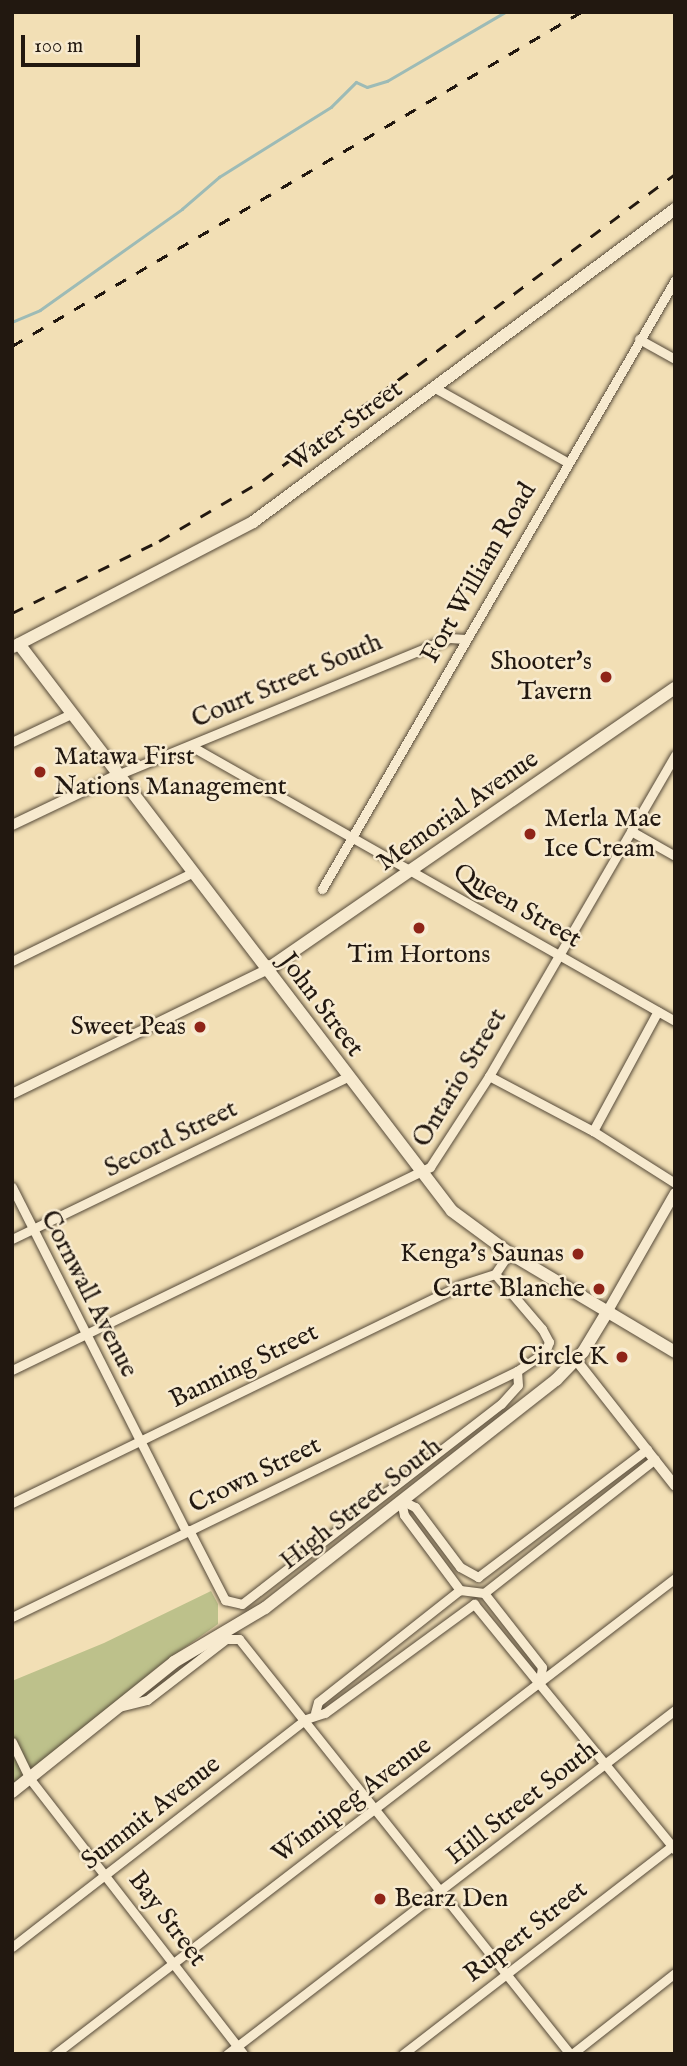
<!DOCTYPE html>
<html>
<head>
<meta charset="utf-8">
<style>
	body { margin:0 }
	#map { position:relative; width:687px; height:2066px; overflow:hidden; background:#f2dfb5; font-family:"IM FELL English",serif }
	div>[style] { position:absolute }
	.green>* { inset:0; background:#bdc18b }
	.stream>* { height:2.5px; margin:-1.25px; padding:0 1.25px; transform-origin:1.25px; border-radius:1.25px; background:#9dbbb6 }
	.roads { filter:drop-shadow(0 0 2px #564a39) drop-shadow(0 0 2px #564a39) }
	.minor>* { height:9px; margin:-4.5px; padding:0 4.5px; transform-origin:4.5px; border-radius:4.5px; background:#f7eacf }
	.tertiary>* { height:10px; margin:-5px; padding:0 5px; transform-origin:5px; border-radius:5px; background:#f7eacf }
	.secondary>* { height:12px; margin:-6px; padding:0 6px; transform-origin:6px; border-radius:6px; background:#f7eacf }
	.rail>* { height:2.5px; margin-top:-1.25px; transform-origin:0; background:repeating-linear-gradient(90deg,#221810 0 12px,transparent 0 24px) }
	.dots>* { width:19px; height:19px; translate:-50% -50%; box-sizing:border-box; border:4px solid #f7eacf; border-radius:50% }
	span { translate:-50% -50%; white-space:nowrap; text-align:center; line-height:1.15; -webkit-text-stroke:5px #f7eacf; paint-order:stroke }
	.street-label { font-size:26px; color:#221810 }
	.poi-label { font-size:26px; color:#221810 }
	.right { translate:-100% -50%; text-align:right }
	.left { translate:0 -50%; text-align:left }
	.frame { position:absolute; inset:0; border:14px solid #221810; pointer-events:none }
	.scale { position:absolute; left:21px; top:35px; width:119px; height:32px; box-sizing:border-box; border:4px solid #221810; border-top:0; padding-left:9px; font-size:21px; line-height:24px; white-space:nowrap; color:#221810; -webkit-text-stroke:5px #f7eacf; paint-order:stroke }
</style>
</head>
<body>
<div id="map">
	<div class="green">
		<i style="clip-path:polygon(211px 1591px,218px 1604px,218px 1624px,160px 1665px,12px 1786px,12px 1681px,104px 1643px)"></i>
	</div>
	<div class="stream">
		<i style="left:12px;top:322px;width:30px;rotate:-23deg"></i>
		<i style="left:40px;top:310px;width:174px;rotate:-35.4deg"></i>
		<i style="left:182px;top:209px;width:49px;rotate:-40.9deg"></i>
		<i style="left:219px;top:177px;width:132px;rotate:-32deg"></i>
		<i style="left:331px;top:107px;width:35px;rotate:-45deg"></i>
		<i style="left:356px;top:82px;width:12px;rotate:24deg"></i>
		<i style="left:367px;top:87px;width:21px;rotate:-17deg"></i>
		<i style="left:387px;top:81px;width:137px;rotate:-30.3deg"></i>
	</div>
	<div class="roads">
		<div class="minor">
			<i style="left:639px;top:339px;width:41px;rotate:29.1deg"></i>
			<i style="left:435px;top:388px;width:151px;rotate:29.3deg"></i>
			<i style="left:12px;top:742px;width:65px;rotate:-25.4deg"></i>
			<i style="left:191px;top:746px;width:557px;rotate:29.6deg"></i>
			<i style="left:117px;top:775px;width:360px;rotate:-22.4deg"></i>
			<i style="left:450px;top:638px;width:15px;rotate:4deg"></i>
			<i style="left:631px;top:831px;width:51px;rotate:29.6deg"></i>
			<i style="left:322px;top:889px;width:704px;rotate:-59.9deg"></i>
			<i style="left:12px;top:961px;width:200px;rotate:-26.1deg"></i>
			<i style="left:489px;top:1076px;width:118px;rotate:27.9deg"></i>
			<i style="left:593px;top:1131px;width:97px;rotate:32.4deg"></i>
			<i style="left:593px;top:1131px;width:136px;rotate:-61.6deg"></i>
			<i style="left:12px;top:1187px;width:386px;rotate:63.2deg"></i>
			<i style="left:12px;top:1239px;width:372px;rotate:-25.8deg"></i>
			<i style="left:495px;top:1274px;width:25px;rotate:-56deg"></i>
			<i style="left:12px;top:1370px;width:465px;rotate:-25.9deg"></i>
			<i style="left:430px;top:1167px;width:108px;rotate:-57deg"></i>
			<i style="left:489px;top:1076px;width:371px;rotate:-59.9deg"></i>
			<i style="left:401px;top:1500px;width:16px;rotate:27deg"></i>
			<i style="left:415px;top:1507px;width:75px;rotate:53.1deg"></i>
			<i style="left:460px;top:1567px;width:21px;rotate:29deg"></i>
			<i style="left:478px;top:1577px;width:212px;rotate:-37.1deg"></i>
			<i style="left:401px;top:1500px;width:15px;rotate:79deg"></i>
			<i style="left:404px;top:1515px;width:94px;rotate:53.3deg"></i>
			<i style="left:12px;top:1503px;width:499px;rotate:-25.9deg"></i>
			<i style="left:461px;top:1285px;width:36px;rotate:-18deg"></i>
			<i style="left:189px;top:1530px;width:79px;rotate:62.8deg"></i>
			<i style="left:225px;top:1600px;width:17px;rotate:13deg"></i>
			<i style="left:242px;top:1604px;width:327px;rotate:-37.7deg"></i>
			<i style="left:501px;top:1404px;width:25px;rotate:-48deg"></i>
			<i style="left:518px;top:1385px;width:14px;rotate:-94deg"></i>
			<i style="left:460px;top:1590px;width:24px;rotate:7deg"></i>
			<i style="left:12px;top:1617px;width:562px;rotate:-25.97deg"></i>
			<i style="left:517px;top:1371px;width:34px;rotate:-34deg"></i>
			<i style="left:545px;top:1352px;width:11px;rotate:-68deg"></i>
			<i style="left:549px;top:1342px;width:15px;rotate:-118deg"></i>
			<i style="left:542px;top:1329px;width:72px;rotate:-130.5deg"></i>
			<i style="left:540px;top:1681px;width:14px;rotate:-82deg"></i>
			<i style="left:542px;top:1667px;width:94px;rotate:-128.1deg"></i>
			<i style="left:484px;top:1593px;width:217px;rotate:-38.1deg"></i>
			<i style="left:119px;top:1707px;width:29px;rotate:-14deg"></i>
			<i style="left:147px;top:1700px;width:100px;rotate:-37.7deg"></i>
			<i style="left:226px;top:1639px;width:13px"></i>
			<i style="left:239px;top:1639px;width:531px;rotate:51.42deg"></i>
			<i style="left:315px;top:1713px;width:11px;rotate:-75deg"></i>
			<i style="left:318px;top:1702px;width:181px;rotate:-38.3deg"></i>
			<i style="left:12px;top:1742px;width:41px;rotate:64.1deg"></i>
			<i style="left:30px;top:1779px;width:348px;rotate:52.2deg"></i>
			<i style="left:12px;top:1947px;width:372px;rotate:-37.8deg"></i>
			<i style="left:306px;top:1719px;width:20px;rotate:-18deg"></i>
			<i style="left:325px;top:1713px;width:185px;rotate:-36.2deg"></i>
			<i style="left:474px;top:1604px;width:318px;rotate:50.7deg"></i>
			<i style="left:55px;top:2054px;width:782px;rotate:-37.51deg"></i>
			<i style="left:227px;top:2054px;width:565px;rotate:-37.52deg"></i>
			<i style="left:403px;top:2054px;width:344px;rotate:-37.7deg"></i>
			<i style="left:572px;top:2054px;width:131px;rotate:-38.2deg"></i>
		</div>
		<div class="tertiary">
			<i style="left:12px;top:825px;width:116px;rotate:-25.5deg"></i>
			<i style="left:12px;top:1094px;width:283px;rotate:-26deg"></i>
			<i style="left:606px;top:1314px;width:139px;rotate:-60.3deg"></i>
			<i style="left:576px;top:1360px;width:160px;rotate:51.8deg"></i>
		</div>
		<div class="secondary">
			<i style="left:19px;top:644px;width:713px;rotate:52.63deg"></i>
			<i style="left:452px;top:1211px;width:71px;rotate:36.4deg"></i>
			<i style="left:509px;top:1253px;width:193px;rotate:30.8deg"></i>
			<i style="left:13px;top:647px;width:271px;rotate:-27.5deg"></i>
			<i style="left:253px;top:522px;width:525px;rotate:-36.56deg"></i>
			<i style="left:266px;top:970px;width:497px;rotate:-34.6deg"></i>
			<i style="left:12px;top:1792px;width:208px;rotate:-38.7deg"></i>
			<i style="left:174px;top:1662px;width:106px;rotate:-30.7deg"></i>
			<i style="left:265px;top:1608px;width:370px;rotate:-38.1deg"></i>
			<i style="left:556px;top:1380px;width:39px;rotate:-46deg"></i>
			<i style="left:583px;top:1352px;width:44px;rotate:-58.8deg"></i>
		</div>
	</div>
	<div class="rail">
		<i style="left:12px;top:346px;width:660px;rotate:-30.41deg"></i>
		<i style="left:12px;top:613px;width:164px;rotate:-26.1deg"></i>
		<i style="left:159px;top:541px;width:121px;rotate:-30.4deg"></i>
		<i style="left:263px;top:480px;width:513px;rotate:-36.6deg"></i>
	</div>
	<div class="dots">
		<i style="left:606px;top:677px;background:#8f2418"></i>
		<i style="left:40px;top:772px;background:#8f2418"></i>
		<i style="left:530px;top:834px;background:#8f2418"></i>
		<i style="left:419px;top:928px;background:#8f2418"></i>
		<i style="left:200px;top:1027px;background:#8f2418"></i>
		<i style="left:578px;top:1254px;background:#8f2418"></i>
		<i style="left:599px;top:1289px;background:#8f2418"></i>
		<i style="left:622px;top:1357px;background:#8f2418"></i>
		<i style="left:380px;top:1899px;background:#8f2418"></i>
	</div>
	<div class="street-label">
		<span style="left:345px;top:426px;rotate:-36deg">Water Street</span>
		<span style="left:479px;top:573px;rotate:-60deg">Fort William Road</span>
		<span style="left:287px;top:681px;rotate:-23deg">Court Street South</span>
		<span style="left:458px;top:811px;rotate:-35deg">Memorial Avenue</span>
		<span style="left:517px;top:906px;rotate:30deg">Queen Street</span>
		<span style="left:321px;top:1005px;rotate:53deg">John Street</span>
		<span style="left:460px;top:1078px;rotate:-59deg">Ontario Street</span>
		<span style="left:171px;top:1139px;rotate:-26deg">Secord Street</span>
		<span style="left:89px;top:1294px;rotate:63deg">Cornwall Avenue</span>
		<span style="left:244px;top:1366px;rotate:-26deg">Banning Street</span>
		<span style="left:255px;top:1475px;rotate:-26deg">Crown Street</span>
		<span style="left:361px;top:1504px;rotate:-38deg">High Street South</span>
		<span style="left:352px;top:1800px;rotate:-37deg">Winnipeg Avenue</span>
		<span style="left:522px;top:1803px;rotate:-38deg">Hill Street South</span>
		<span style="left:151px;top:1813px;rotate:-38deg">Summit Avenue</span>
		<span style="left:167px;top:1919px;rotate:53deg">Bay Street</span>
		<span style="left:526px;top:1932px;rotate:-38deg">Rupert Street</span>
	</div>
	<div class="poi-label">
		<span class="right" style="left:592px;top:677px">Shooter's<br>Tavern</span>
		<span class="left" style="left:54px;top:772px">Matawa First<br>Nations Management</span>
		<span class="left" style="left:544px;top:834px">Merla Mae<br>Ice Cream</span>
		<span style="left:419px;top:955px">Tim Hortons</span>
		<span class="right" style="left:186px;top:1027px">Sweet Peas</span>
		<span class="right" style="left:564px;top:1254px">Kenga's Saunas</span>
		<span class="right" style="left:585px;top:1289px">Carte Blanche</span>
		<span class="right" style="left:608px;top:1357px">Circle K</span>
		<span class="left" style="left:394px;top:1899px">Bearz Den</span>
	</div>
	<div class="frame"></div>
	<div class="scale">100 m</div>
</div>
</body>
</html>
